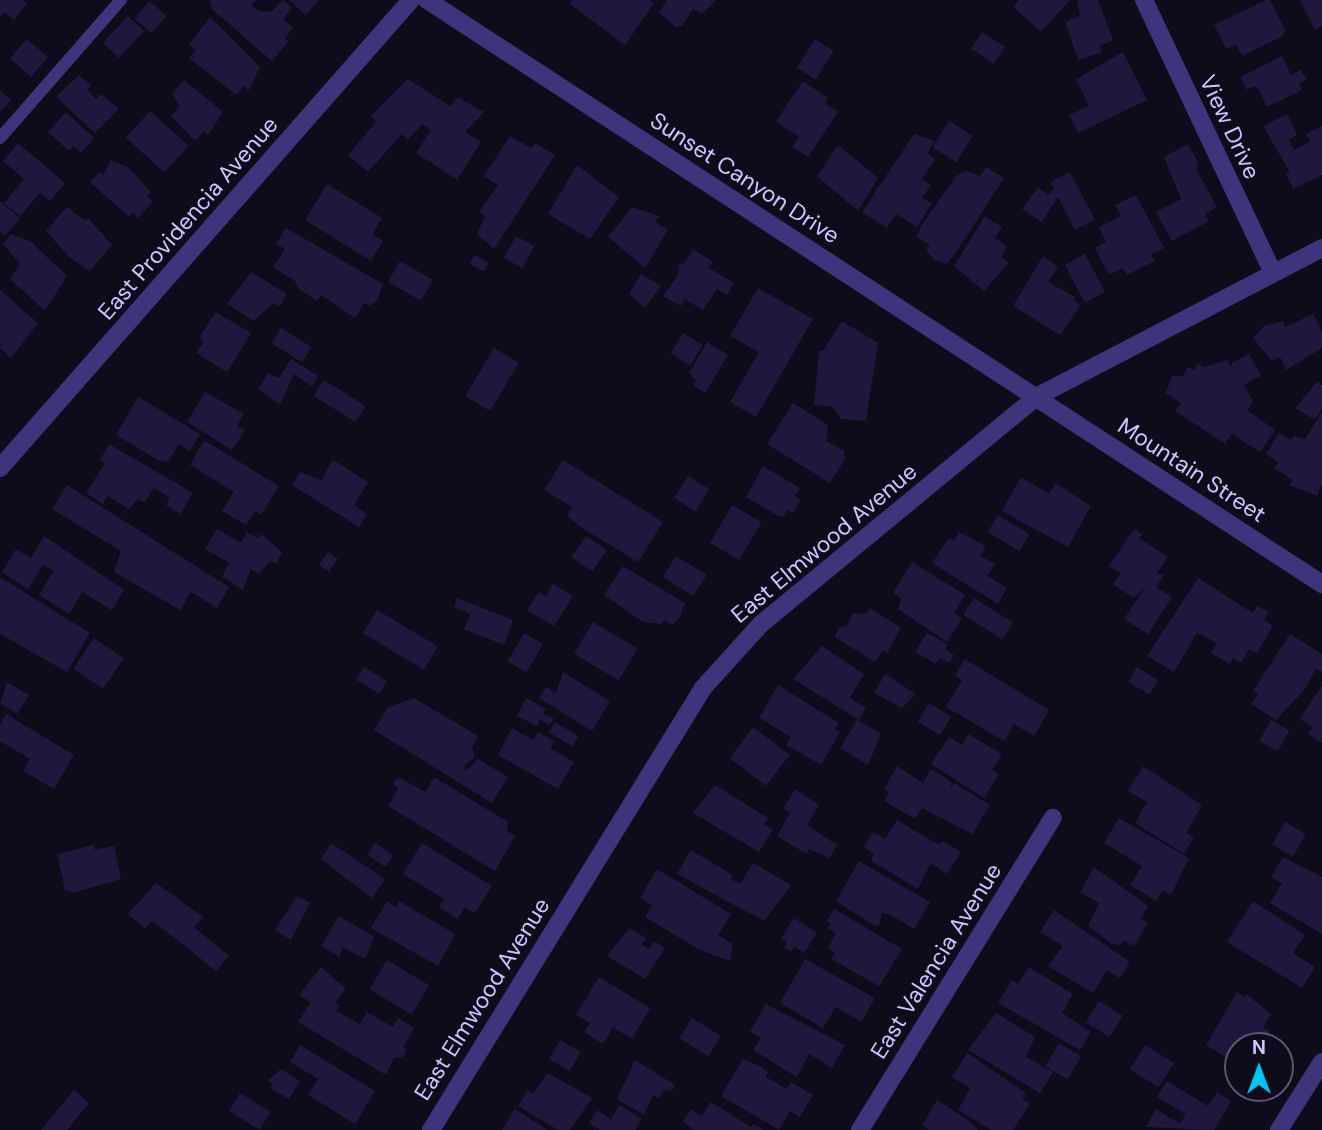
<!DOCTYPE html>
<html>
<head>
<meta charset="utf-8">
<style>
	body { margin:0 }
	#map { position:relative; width:1322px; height:1130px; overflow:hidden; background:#0f0b1b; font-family:"DM Sans",sans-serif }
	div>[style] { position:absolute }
	.building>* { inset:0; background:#21163c; transform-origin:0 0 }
	.lane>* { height:12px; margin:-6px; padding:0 6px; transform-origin:6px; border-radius:6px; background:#3d357b }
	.street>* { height:18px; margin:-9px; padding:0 9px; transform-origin:9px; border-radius:9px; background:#3d357b }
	span { translate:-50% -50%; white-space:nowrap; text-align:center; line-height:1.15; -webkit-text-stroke:5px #0f0b1b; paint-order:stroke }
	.street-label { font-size:23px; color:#d0c5ff }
	.north { position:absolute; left:1224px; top:1032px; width:70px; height:70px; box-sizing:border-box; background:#0f0b1b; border:2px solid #5c5576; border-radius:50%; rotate:0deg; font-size:19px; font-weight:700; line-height:28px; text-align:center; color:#d0c5ff }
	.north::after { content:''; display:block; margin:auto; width:24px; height:32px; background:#00c4f0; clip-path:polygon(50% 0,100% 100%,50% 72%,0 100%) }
</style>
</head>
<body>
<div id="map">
	<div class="building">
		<i style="clip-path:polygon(0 0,22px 0,27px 4px,14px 20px,5px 12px,0 18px)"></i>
		<i style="clip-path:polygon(210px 0,256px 0,251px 6px,262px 12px,272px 11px,283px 0,292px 8px,283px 19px,293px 28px,285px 38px,289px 41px,272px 61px,212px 9px)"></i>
		<i style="clip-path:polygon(289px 0,319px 0,306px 15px)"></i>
		<i style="clip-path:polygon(572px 0,649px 0,654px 3px,625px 45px,570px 4px)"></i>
		<i style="clip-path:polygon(667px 0,716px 0,702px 14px,693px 9px,682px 26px,676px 27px,659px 13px)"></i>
		<i style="clip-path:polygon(1019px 0,1070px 0,1041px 32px,1013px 7px)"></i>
		<i style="clip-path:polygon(1077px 0,1098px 0,1113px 40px,1099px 46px,1102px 52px,1078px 60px,1065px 22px,1080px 16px)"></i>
		<i style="clip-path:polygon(1266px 0,1270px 0,1285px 30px,1283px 36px,1242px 56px,1236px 44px,1226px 49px,1214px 25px)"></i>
		<i style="clip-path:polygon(1300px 0,1322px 0,1322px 26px,1315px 30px)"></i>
		<i style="left:149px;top:1px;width:23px;height:23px;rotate:40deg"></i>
		<i style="left:128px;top:16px;width:22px;height:37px;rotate:43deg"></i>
		<i style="clip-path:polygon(210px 17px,260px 67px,249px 90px,244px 86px,236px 95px,189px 58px,196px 50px,189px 44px)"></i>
		<i style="left:982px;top:32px;width:27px;height:20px;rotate:33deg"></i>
		<i style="left:27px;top:39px;width:28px;height:26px;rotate:41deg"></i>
		<i style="left:815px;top:39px;width:22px;height:34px;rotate:32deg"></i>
		<i style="clip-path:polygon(1123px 52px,1147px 100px,1078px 133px,1069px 115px,1089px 106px,1076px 79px)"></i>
		<i style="clip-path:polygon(1282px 56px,1291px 75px,1300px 70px,1307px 79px,1299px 84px,1302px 90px,1267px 107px,1259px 90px,1254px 86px,1247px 90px,1240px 77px)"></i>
		<i style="clip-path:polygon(79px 75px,91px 85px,87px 90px,96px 99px,101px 94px,119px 109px,95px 133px,56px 97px)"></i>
		<i style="clip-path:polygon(408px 79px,450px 106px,458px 97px,484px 112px,465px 132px,481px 142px,457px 180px,416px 153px,431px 130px,422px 124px,408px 140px,402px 134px,368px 172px,348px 155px,376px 122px,371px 116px)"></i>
		<i style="clip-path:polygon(184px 80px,223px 112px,208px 135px,204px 131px,195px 141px,171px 116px,180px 106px,172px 94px)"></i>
		<i style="clip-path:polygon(803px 81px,828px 98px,825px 103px,838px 112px,808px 157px,792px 147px,799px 137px,776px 121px)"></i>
		<i style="clip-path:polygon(0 90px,11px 100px,0 112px)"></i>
		<i style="left:150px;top:111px;width:52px;height:36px;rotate:42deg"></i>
		<i style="clip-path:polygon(66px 112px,94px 138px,81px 153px,73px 146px,69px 151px,48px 132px)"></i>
		<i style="clip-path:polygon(1287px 114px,1297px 135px,1289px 139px,1294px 150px,1310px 142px,1306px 134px,1322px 126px,1322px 175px,1293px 189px,1286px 174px,1290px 172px,1263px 126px)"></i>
		<i style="left:949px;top:121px;width:28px;height:31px;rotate:32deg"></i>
		<i style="clip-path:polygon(914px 134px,935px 141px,927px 154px,935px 159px,922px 179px,931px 185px,922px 198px,932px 203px,917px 227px,896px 214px,887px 228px,862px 212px)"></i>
		<i style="clip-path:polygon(510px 136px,531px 148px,535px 143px,555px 155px,494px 249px,477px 234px,485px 216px,479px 212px,498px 185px,484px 176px)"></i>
		<i style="clip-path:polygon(18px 143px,65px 183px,50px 201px,40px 193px,20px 216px,4px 203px,24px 179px,3px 161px)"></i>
		<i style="clip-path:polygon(1188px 144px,1198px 162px,1197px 171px,1217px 207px,1205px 214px,1209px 221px,1172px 241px,1156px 212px,1181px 199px,1164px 157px)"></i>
		<i style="clip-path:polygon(838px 145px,878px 178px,858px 211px,817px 176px)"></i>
		<i style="clip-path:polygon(111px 160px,129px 168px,151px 192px,147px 196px,153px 202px,138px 218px,133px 213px,129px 217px,90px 182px,100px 172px,103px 175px)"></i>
		<i style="clip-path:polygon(577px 165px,619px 197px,590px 239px,548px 214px)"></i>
		<i style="clip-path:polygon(986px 167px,1004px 178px,953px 257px,946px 264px,935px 260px,926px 251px,930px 245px,917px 237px,921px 226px,956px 176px,966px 171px,980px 176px)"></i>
		<i style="clip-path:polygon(1070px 172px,1095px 220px,1075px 230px,1058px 197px,1042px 222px,1022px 209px,1038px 187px,1049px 195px,1054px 189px,1050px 182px)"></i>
		<i style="clip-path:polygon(327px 184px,382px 218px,373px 234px,383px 241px,371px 261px,305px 220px)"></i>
		<i style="clip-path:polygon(1136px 195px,1164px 248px,1151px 254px,1155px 261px,1127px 275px,1123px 268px,1109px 275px,1095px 248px,1106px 242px,1099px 227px,1121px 216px,1115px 205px)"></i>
		<i style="clip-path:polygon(0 201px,20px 218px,5px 236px,0 231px)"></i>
		<i style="clip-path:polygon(67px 207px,86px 221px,88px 218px,112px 245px,90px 271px,70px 258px,46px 231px)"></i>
		<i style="clip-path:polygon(632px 207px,659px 216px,655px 222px,668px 230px,645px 268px,608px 237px)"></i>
		<i style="clip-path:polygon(985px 216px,1002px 227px,995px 238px,1007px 246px,1001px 257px,1009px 262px,984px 291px,954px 266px)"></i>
		<i style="clip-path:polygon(286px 228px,383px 284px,377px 300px,369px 306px,364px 303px,355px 318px,321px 295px,317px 301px,299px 289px,295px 281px,273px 267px,285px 249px,276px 244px)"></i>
		<i style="clip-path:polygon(11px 234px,30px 241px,67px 276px,45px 311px,10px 279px,20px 264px,3px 244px)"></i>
		<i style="left:516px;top:236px;width:21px;height:25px;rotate:29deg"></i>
		<i style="clip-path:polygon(693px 249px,713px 262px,709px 268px,734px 283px,727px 295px,717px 289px,703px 310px,685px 299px,681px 306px,663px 296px,678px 275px,679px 263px,684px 264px)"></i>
		<i style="left:1085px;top:254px;width:43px;height:23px;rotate:62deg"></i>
		<i style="left:474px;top:255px;width:17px;height:10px;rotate:28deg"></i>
		<i style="clip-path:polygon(1043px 256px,1058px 267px,1048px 282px,1075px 297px,1073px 300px,1080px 306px,1060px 335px,1013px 306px)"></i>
		<i style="left:400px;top:261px;width:38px;height:24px;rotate:30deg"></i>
		<i style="clip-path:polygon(251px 272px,287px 294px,280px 306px,273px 303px,254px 321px,227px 304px)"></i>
		<i style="clip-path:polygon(641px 274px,661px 286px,645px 308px,629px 294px)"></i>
		<i style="clip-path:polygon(758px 288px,813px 319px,756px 417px,730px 402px,759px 352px,730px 336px)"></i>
		<i style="clip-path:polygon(0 290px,38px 323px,11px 358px,0 348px)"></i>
		<i style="clip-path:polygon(216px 312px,251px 333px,227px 372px,196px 353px,203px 343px,200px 336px)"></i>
		<i style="clip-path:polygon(1313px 314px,1322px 332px,1322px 348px,1286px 370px,1280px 357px,1272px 361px,1253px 338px,1264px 326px,1283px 321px,1286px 327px)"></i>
		<i style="clip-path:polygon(842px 321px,878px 343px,866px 421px,841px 419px,833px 407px,814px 405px,819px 350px,823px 351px)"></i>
		<i style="left:281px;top:328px;width:36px;height:18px;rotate:32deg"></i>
		<i style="left:683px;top:333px;width:23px;height:24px;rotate:31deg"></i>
		<i style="clip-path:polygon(707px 342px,728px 355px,705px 393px,693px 385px,696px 381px,689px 373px)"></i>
		<i style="left:494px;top:348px;width:29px;height:56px;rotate:31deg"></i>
		<i style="clip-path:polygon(1249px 354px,1261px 376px,1244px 385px,1253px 401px,1247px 410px,1275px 430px,1260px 452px,1232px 434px,1225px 444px,1175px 411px,1181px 403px,1166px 393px,1172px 376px,1183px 376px,1188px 367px,1194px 370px,1198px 363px,1204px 367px,1227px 360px,1231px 368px,1232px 363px)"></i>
		<i style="clip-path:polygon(291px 359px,318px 376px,312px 386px,294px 374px,280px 404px,258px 389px,268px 373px,279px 378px)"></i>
		<i style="left:324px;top:380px;width:49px;height:19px;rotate:32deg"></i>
		<i style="clip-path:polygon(1317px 382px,1322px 385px,1322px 408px,1315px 420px,1295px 408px)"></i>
		<i style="clip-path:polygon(205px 392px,244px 414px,237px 426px,245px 430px,232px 450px,187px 422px)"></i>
		<i style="clip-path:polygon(138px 397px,200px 434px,190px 451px,179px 444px,168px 462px,158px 460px,116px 435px)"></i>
		<i style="clip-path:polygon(793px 403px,828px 425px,826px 441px,844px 451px,845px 459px,830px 483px,767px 444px)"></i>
		<i style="clip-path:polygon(1322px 412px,1322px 483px,1317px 496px,1289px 485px,1293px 480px,1274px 468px,1278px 462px,1266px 454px,1279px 433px,1291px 440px,1294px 436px,1305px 439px)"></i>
		<i style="clip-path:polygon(204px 440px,279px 486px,261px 515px,255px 511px,246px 525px,222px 511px,234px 492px,190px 465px)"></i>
		<i style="clip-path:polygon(109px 444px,193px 493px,180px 514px,166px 505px,170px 498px,154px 488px,144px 503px,138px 499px,129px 509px,108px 496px,103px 504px,86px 493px,105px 463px,100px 460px)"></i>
		<i style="clip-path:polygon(333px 460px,368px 482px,354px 505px,367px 514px,359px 527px,292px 485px,300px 472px,321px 480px)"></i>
		<i style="clip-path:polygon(563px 460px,663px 522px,638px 562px,579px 526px,567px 516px,572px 507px,544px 490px)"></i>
		<i style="clip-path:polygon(763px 466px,800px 488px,795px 496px,801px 500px,793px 513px,787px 510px,783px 517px,777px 515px,746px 497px)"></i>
		<i style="left:688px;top:476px;width:25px;height:26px;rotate:32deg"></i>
		<i style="clip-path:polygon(1021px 477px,1049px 494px,1055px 484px,1060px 486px,1091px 506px,1068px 547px,1002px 511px)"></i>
		<i style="clip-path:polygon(67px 485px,229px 587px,217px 608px,191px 592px,180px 610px,114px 572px,121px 551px,52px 509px)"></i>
		<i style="left:732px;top:505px;width:34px;height:44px;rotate:30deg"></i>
		<i style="left:998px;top:515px;width:37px;height:20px;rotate:31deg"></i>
		<i style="clip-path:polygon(217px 529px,241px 543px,247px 532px,258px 538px,261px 534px,282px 552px,276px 564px,270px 561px,259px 574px,251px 569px,243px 590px,222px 577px,229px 563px,205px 549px)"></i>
		<i style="clip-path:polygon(1134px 529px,1142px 534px,1139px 538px,1168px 557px,1157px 573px,1164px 575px,1156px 587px,1172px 597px,1148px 634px,1124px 619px,1146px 586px,1134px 598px,1113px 584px,1121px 573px,1109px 566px)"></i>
		<i style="clip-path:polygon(959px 532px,986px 546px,980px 556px,995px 564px,987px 576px,1007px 588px,998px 604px,932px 563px,949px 538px,954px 541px)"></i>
		<i style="clip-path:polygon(44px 536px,124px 590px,112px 610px,82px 592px,69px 614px,39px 595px,54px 570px,43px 565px,28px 589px,2px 572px,16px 549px,31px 558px)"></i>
		<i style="left:586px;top:536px;width:25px;height:26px;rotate:34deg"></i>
		<i style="left:328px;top:552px;width:12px;height:16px;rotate:35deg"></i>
		<i style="left:676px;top:556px;width:36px;height:25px;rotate:32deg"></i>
		<i style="clip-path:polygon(912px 562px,965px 595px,954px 613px,962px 618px,947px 642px,898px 609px,901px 598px,893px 593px)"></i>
		<i style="clip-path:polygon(623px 566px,685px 603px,679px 619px,672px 625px,664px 620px,661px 624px,643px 622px,604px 595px)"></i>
		<i style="clip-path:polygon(0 577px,90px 633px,67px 672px,0 634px)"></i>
		<i style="clip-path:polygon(1198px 578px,1253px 613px,1257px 606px,1269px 612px,1264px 620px,1273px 626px,1257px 653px,1249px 649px,1241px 663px,1233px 658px,1230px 664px,1211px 653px,1217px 643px,1197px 633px,1174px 672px,1147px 656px)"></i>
		<i style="clip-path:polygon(553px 584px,573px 596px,554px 626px,527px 610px,539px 592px,546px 596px)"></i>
		<i style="clip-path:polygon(457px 598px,513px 620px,504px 645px,464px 629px,470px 614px,454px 607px)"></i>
		<i style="left:974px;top:598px;width:46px;height:20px;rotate:32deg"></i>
		<i style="clip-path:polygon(870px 608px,901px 628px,887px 653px,883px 650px,875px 662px,835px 637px,838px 628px,847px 626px,853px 613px,866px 614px)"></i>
		<i style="left:377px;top:610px;width:71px;height:27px;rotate:31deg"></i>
		<i style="left:593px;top:622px;width:52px;height:37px;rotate:31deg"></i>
		<i style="left:524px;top:633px;width:22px;height:33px;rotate:30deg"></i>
		<i style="clip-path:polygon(927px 633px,948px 644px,945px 649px,954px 655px,950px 663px,940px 658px,936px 664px,915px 652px)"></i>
		<i style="clip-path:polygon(1290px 634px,1322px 654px,1322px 672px,1316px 668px,1305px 689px,1276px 720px,1251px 704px,1258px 694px,1253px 691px)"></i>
		<i style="left:94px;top:638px;width:36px;height:37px;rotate:34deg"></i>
		<i style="clip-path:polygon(822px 646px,864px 674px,850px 698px,866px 708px,859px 720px,793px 679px)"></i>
		<i style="clip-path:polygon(965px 659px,1049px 710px,1034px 736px,1014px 724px,1004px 741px,946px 707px,962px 680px,955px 675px)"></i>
		<i style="left:364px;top:667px;width:27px;height:15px;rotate:31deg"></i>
		<i style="left:1137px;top:667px;width:25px;height:17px;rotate:32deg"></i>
		<i style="clip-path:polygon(563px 672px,610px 701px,592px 731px,539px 698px,546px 687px,556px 693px)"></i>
		<i style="clip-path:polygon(885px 674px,916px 694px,902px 708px,874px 693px)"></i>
		<i style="clip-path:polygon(7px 682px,29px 695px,17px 714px,0 703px)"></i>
		<i style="clip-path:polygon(778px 685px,839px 723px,835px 729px,840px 732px,821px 765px,786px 745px,791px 737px,759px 718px)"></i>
		<i style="clip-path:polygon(1322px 685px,1322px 743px,1308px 734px,1312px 727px,1300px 719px)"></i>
		<i style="clip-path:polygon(414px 698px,478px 736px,472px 747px,475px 757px,463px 767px,467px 770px,478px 759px,508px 777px,492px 803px,374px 730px,388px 707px)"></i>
		<i style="clip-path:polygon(526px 698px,546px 709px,543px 714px,554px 719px,550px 725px,540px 720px,537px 726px,517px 716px)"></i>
		<i style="left:929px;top:703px;width:26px;height:22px;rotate:31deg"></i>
		<i style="clip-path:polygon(6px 714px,74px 755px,54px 789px,23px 771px,30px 759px,0 741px,0 725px)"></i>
		<i style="clip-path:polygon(857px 720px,881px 734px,868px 765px,840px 748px)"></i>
		<i style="left:1271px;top:720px;width:21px;height:24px;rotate:29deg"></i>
		<i style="left:555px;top:722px;width:27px;height:12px;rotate:31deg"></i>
		<i style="left:753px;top:727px;width:46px;height:39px;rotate:37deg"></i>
		<i style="clip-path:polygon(512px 728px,533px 740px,538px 732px,554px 741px,550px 748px,574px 762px,558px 789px,498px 755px)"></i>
		<i style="clip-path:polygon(968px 734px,1002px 754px,992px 770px,999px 774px,984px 798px,931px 764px,949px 737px,962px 745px)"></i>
		<i style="clip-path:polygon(897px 766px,923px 783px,931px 769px,952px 782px,950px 790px,954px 783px,990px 805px,972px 834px,922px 808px,915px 819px,884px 801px,889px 792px,884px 789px)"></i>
		<i style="clip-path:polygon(1143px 766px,1202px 805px,1186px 833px,1194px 837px,1184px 854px,1135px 823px,1147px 802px,1128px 791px)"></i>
		<i style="clip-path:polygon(398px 777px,425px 792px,434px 777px,508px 822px,507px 831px,515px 836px,495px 871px,388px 806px,398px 788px,393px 784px)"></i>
		<i style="clip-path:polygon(715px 785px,768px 818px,764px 824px,773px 829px,759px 852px,693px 813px)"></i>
		<i style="clip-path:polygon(795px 789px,819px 805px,807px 825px,837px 845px,830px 858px,809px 849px,807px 854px,777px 836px,790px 813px,783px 809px)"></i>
		<i style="clip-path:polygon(1119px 818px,1189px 858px,1171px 895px,1163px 890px,1156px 901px,1130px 885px,1142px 866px,1104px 843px)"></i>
		<i style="clip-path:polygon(897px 820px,939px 845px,942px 841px,961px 852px,947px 874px,931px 863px,918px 889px,871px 861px,874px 854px,864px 847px,873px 832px,885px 839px)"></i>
		<i style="left:1285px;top:822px;width:24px;height:26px;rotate:30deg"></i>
		<i style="clip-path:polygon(331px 843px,385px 879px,372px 898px,321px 859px)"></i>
		<i style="left:375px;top:843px;width:22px;height:14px;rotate:34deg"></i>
		<i style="clip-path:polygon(422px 843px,492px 886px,475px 913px,464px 907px,458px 919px,439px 907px,444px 899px,403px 874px)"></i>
		<i style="clip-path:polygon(94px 845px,95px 850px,114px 846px,121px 879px,73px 893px,65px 890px,57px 854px)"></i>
		<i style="clip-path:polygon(691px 850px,733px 875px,731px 879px,740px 884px,753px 863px,791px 885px,764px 921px,677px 874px)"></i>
		<i style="clip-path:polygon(1283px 857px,1322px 877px,1322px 934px,1270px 903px,1282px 883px,1271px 877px)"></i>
		<i style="clip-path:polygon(859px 861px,930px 902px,914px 929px,889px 914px,882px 913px,879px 926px,872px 924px,836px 901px)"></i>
		<i style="clip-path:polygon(1094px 867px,1148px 906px,1141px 919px,1148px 923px,1134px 946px,1124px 940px,1121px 945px,1112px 944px,1088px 926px,1099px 903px,1080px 892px)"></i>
		<i style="clip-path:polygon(657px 869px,731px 914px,718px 935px,733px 944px,730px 961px,700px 950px,645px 917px,652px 905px,640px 898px)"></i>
		<i style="clip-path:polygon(156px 883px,203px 917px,194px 927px,229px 956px,216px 971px,165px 930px,152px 921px,145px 929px,128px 914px)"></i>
		<i style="clip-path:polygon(297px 896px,310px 903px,291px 940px,275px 930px)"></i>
		<i style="clip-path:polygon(387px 901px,396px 907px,399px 901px,455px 934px,438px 966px,371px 928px)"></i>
		<i style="clip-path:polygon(1253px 901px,1305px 935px,1293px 953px,1315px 967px,1302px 988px,1227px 942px)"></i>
		<i style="clip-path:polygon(834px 909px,902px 949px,879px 986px,831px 959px,835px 953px,828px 948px,836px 933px,828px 928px,831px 924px,827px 921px)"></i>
		<i style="clip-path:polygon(1054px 910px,1130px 962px,1120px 978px,1107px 970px,1093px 993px,1048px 966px,1063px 946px,1040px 932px)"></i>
		<i style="clip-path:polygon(339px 916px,374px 937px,365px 959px,342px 947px,340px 957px,321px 946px)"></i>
		<i style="clip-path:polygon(794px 918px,817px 933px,804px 953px,794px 947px,791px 952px,784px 948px,787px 942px,781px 939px)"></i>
		<i style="clip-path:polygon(629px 928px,646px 938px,642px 945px,649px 949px,654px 941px,665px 948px,645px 979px,607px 956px)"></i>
		<i style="clip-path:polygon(805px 959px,875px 998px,861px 1022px,836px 1007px,823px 1028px,780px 1003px)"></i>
		<i style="left:387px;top:960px;width:49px;height:34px;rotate:31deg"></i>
		<i style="clip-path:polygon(321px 967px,346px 989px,335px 1003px,339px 1005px,336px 1011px,360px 1024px,367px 1012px,393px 1027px,398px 1018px,414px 1028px,403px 1047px,407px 1050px,403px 1057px,394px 1058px,386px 1075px,298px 1022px,311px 1002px,299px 995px)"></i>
		<i style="clip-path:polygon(1029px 967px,1073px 994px,1062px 1013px,1091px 1032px,1080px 1050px,998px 1003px,1012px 980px,1018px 984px)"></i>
		<i style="clip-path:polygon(599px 977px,650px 1008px,632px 1039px,613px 1027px,603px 1044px,584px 1032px,590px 1023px,576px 1015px)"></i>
		<i style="clip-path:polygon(1237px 992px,1244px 997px,1246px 994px,1271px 1014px,1263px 1027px,1270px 1032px,1261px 1046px,1238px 1046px,1238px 1065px,1206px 1045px)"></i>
		<i style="left:1099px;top:1001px;width:28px;height:25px;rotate:32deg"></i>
		<i style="clip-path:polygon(766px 1004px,845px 1045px,832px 1068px,809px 1054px,797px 1077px,753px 1050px,761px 1038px,750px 1032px)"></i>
		<i style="clip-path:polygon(996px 1013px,1035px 1037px,1026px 1057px,1053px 1072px,1040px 1093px,968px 1050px)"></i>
		<i style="left:692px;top:1018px;width:34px;height:24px;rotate:32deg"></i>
		<i style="left:560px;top:1040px;width:24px;height:22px;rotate:30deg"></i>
		<i style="left:1059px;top:1043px;width:26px;height:27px;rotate:31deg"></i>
		<i style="clip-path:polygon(300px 1045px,375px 1091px,355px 1124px,308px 1095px,318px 1079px,290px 1062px)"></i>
		<i style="left:1145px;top:1045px;width:34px;height:29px;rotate:32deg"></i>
		<i style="clip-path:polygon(967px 1053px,1026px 1093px,1022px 1099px,1030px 1104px,1013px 1130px,991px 1130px,958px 1110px,970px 1088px,952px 1077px)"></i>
		<i style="clip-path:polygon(743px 1059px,761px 1067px,768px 1072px,766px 1077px,786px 1089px,791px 1082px,813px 1095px,800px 1117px,790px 1111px,779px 1130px,721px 1096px)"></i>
		<i style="clip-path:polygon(635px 1060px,675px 1085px,672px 1091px,664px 1090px,659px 1098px,653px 1095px,644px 1115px,617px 1099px)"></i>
		<i style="clip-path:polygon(281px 1069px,300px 1081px,289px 1099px,270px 1088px,273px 1084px,268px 1080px)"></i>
		<i style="clip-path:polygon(548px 1073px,592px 1098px,570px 1130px,558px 1130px,518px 1106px,528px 1090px,533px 1093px)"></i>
		<i style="clip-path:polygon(1167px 1081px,1208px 1106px,1217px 1092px,1231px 1101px,1214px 1130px,1146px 1127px,1156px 1109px,1180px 1124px,1186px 1114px,1157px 1097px)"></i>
		<i style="clip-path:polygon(74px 1090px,89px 1103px,67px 1130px,41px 1130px)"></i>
		<i style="left:240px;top:1093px;width:36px;height:21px;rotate:32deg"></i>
		<i style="clip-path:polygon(937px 1100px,967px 1119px,978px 1130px,929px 1130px,922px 1125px)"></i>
		<i style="clip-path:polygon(711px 1102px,751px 1127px,753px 1124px,764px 1130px,694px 1130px,683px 1121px,691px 1110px,702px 1116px)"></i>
		<i style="clip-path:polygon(620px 1105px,642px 1119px,635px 1130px,600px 1130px,589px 1123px,597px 1110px,611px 1119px)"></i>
		<i style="clip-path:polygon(515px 1109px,548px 1130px,502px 1130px)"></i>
	</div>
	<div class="lane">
		<i style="left:0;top:138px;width:184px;rotate:-48.8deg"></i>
	</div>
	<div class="street">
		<i style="left:427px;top:0;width:1069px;rotate:33.13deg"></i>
		<i style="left:1144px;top:0;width:302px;rotate:64.7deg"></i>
		<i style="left:0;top:468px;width:623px;rotate:-48.71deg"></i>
		<i style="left:431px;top:1130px;width:519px;rotate:-58.39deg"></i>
		<i style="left:703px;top:688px;width:86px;rotate:-47.8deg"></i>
		<i style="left:761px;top:624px;width:357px;rotate:-39.5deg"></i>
		<i style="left:1036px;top:397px;width:322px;rotate:-27.5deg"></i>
		<i style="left:860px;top:1130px;width:367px;rotate:-58.3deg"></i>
		<i style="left:1279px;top:1130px;width:80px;rotate:-57.7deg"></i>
	</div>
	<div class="street-label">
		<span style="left:1230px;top:127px;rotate:65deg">View Drive</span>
		<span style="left:745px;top:178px;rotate:33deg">Sunset Canyon Drive</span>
		<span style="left:188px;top:218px;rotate:-49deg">East Providencia Avenue</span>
		<span style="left:1192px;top:470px;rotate:33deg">Mountain Street</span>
		<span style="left:824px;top:543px;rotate:-40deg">East Elmwood Avenue</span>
		<span style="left:936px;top:961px;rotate:-58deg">East Valencia Avenue</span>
		<span style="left:482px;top:999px;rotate:-58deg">East Elmwood Avenue</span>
	</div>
	<div class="north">N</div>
</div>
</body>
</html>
